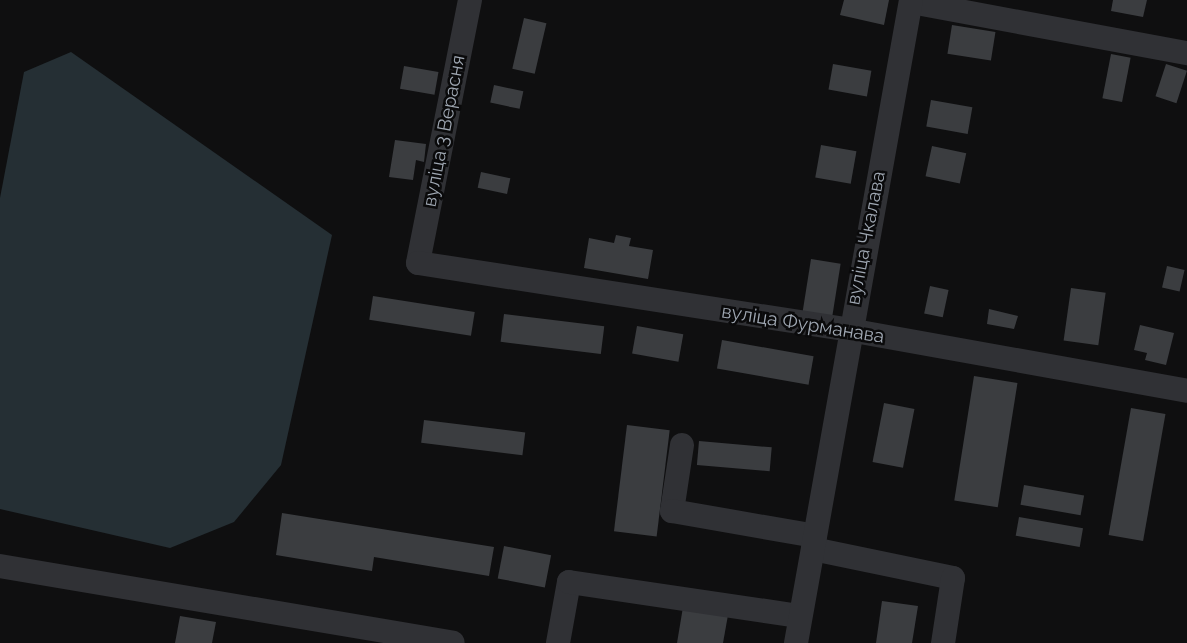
<!DOCTYPE html>
<html>
<head>
<meta charset="utf-8">
<style>
	body { margin:0 }
	#map { position:relative; width:1187px; height:643px; overflow:hidden; background:#0f0f10; font-family:Raleway,sans-serif }
	div>[style] { position:absolute }
	.water>* { inset:0; background:#252f34 }
	.building>* { inset:0; background:#3b3d40; transform-origin:0 0 }
	.minor>* { height:24px; margin:-12px; padding:0 12px; transform-origin:12px; border-radius:12px; background:#303135 }
	span { translate:-50% -50%; white-space:nowrap; text-align:center; line-height:1.15; -webkit-text-stroke:5px #0a0a0b; paint-order:stroke }
	.street-label { font-size:19px; color:#9fa7b2 }
</style>
</head>
<body>
<div id="map">
	<div class="water">
		<i style="clip-path:polygon(71px 52px,332px 235px,281px 465px,234px 522px,170px 548px,0 509px,0 198px,24px 72px)"></i>
	</div>
	<div class="building">
		<i style="clip-path:polygon(844px 0,889px 0,884px 25px,840px 15px)"></i>
		<i style="clip-path:polygon(1113px 0,1147px 0,1143px 17px,1111px 11px)"></i>
		<i style="left:524px;top:18px;width:23px;height:52px;rotate:13deg"></i>
		<i style="left:952px;top:25px;width:44px;height:29px;rotate:9deg"></i>
		<i style="left:1111px;top:54px;width:20px;height:45px;rotate:11deg"></i>
		<i style="left:833px;top:64px;width:39px;height:26px;rotate:10deg"></i>
		<i style="left:1166px;top:64px;width:22px;height:34px;rotate:18deg"></i>
		<i style="left:404px;top:66px;width:35px;height:23px;rotate:10deg"></i>
		<i style="left:494px;top:85px;width:30px;height:18px;rotate:12deg"></i>
		<i style="left:931px;top:100px;width:42px;height:27px;rotate:10deg"></i>
		<i style="clip-path:polygon(395px 140px,426px 144px,424px 162px,416px 160px,413px 180px,389px 177px)"></i>
		<i style="left:821px;top:145px;width:36px;height:33px;rotate:10deg"></i>
		<i style="left:932px;top:146px;width:35px;height:31px;rotate:12deg"></i>
		<i style="left:481px;top:172px;width:30px;height:16px;rotate:12deg"></i>
		<i style="clip-path:polygon(616px 235px,631px 238px,629px 246px,653px 250px,648px 279px,584px 268px,589px 238px,614px 243px)"></i>
		<i style="left:811px;top:259px;width:30px;height:53px;rotate:9deg"></i>
		<i style="left:1167px;top:266px;width:18px;height:22px;rotate:13deg"></i>
		<i style="left:930px;top:286px;width:19px;height:28px;rotate:12deg"></i>
		<i style="left:1071px;top:288px;width:35px;height:53px;rotate:8deg"></i>
		<i style="left:373px;top:296px;width:103px;height:24px;rotate:9deg"></i>
		<i style="clip-path:polygon(989px 309px,1018px 316px,1014px 329px,987px 324px)"></i>
		<i style="left:504px;top:314px;width:101px;height:28px;rotate:7deg"></i>
		<i style="clip-path:polygon(1140px 325px,1174px 333px,1166px 365px,1145px 360px,1147px 353px,1134px 350px)"></i>
		<i style="left:637px;top:326px;width:47px;height:28px;rotate:10deg"></i>
		<i style="left:722px;top:340px;width:93px;height:29px;rotate:10deg"></i>
		<i style="left:974px;top:376px;width:44px;height:126px;rotate:9deg"></i>
		<i style="left:884px;top:403px;width:31px;height:60px;rotate:11deg"></i>
		<i style="left:1131px;top:408px;width:35px;height:129px;rotate:10deg"></i>
		<i style="left:424px;top:420px;width:102px;height:23px;rotate:7deg"></i>
		<i style="left:627px;top:425px;width:43px;height:107px;rotate:7deg"></i>
		<i style="left:699px;top:441px;width:73px;height:24px;rotate:5deg"></i>
		<i style="left:1024px;top:485px;width:61px;height:20px;rotate:10deg"></i>
		<i style="clip-path:polygon(282px 513px,494px 547px,489px 576px,374px 557px,372px 571px,276px 555px)"></i>
		<i style="left:1019px;top:517px;width:65px;height:19px;rotate:10deg"></i>
		<i style="left:504px;top:546px;width:48px;height:33px;rotate:11deg"></i>
		<i style="clip-path:polygon(882px 601px,918px 606px,912px 643px,876px 643px)"></i>
		<i style="clip-path:polygon(683px 607px,728px 615px,723px 643px,677px 643px)"></i>
		<i style="clip-path:polygon(180px 616px,216px 622px,212px 643px,175px 643px)"></i>
	</div>
	<div class="minor">
		<i style="left:470px;top:0;width:268px;rotate:101.2deg"></i>
		<i style="left:418px;top:263px;width:436px;rotate:8.8deg"></i>
		<i style="left:849px;top:330px;width:343px;rotate:10.2deg"></i>
		<i style="left:911px;top:2px;width:281px;rotate:10.5deg"></i>
		<i style="left:682px;top:445px;width:67px;rotate:98.6deg"></i>
		<i style="left:672px;top:511px;width:145px;rotate:9.9deg"></i>
		<i style="left:813px;top:549px;width:143px;rotate:11.7deg"></i>
		<i style="left:953px;top:578px;width:66px;rotate:98.7deg"></i>
		<i style="left:0;top:566px;width:459px;rotate:9.6deg"></i>
		<i style="left:558px;top:643px;width:62px;rotate:-79.8deg"></i>
		<i style="left:569px;top:582px;width:233px;rotate:8.4deg"></i>
		<i style="left:796px;top:643px;width:653px;rotate:-79.86deg"></i>
	</div>
	<div class="street-label">
		<span style="left:444px;top:131px;rotate:-79deg">вуліца 3 Верасня</span>
		<span style="left:866px;top:238px;rotate:-79deg">вуліца Чкалава</span>
		<span style="left:803px;top:324px;rotate:9deg">вуліца Фурманава</span>
	</div>
</div>
</body>
</html>
